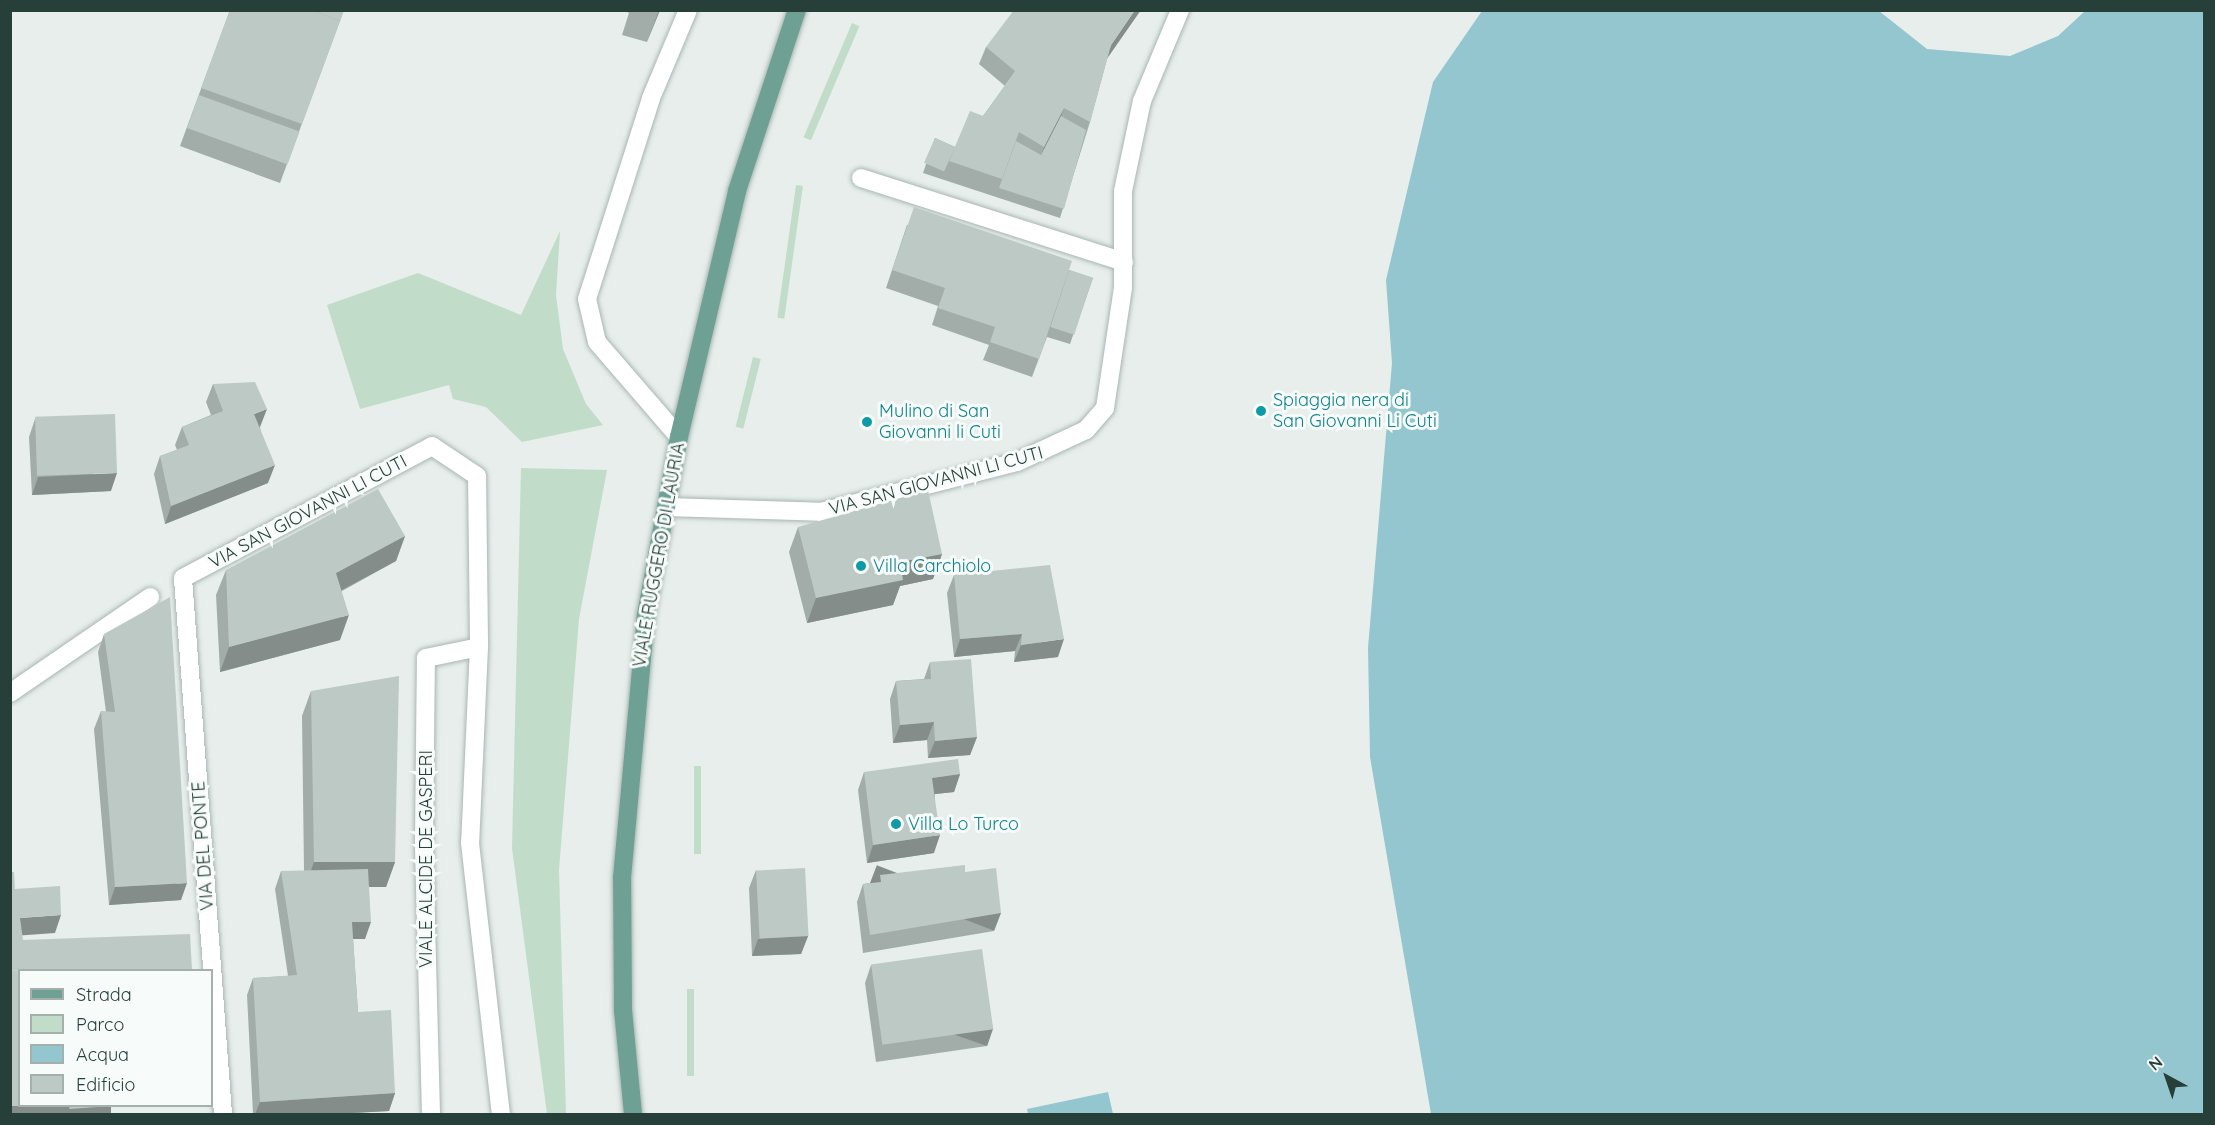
<!DOCTYPE html>
<html>
<head>
<meta charset="utf-8">
<style>
	body { margin:0 }
	#map { position:relative; width:2215px; height:1125px; overflow:hidden; background:#e7eeeb; font-family:Quicksand,sans-serif }
	div>[style] { position:absolute }
	.green>* { inset:0; background:#c1ddc9; transform-origin:0 0 }
	.water>* { inset:0; background:#93c6cf }
	.roads { filter:drop-shadow(0 0 2px #a9b6b2) drop-shadow(0 0 2px #a9b6b2) }
	.pedestrian>* { height:18px; margin:-9px; padding:0 9px; transform-origin:9px; border-radius:9px; background:#fff }
	.minor>* { height:18px; margin:-9px; padding:0 9px; transform-origin:9px; border-radius:9px; background:#fff }
	.primary>* { height:18px; margin:-9px; padding:0 9px; transform-origin:9px; border-radius:9px; background:#6ea194 }
	.wall>* { inset:0; background:#a2ada9 }
	.shaded-wall>* { inset:0; background:#848d89; transform-origin:0 0 }
	.building>* { inset:0; background:#bcc9c4; transform-origin:0 0 }
	.dots>* { width:16px; height:16px; translate:-50% -50%; box-sizing:border-box; border:3px solid #f7fbf9; border-radius:50% }
	span { translate:-50% -50%; white-space:nowrap; text-align:center; line-height:1.15; -webkit-text-stroke:6px #f7fbf9; paint-order:stroke }
	.culture-label { font-size:18px; color:#0d838f }
	.left { translate:0 -50%; text-align:left }
	.street-label { font-size:18px; color:#264039 }
	.frame { position:absolute; inset:0; border:12px solid #264039; pointer-events:none }
	.legend { position:absolute; left:18px; top:969px; width:195px; height:138px; box-sizing:border-box; background:#f7fbf9; border:2px solid #a3b0ac; margin:0; padding:8px 10px; list-style:none; font-size:18px; color:#264039 }
	.legend li { display:flex; align-items:center; gap:12px; height:30px }
	.legend b { width:30px; border:2px solid #a3b0ac }
	.north { position:absolute; left:2137px; top:1047px; width:60px; height:60px; -webkit-text-stroke:4px #f7fbf9; paint-order:stroke; rotate:320deg; font-size:16px; font-weight:700; line-height:24px; text-align:center; color:#264039 }
	.north::after { content:''; display:block; margin:auto; width:21px; height:27px; background:#264039; clip-path:polygon(50% 0,100% 100%,50% 72%,0 100%) }
</style>
</head>
<body>
<div id="map">
	<div class="green">
		<i style="left:852px;top:23px;width:8px;height:124px;rotate:23deg"></i>
		<i style="left:796px;top:185px;width:7px;height:134px;rotate:8deg"></i>
		<i style="clip-path:polygon(560px 231px,556px 295px,563px 349px,586px 404px,603px 425px,522px 442px,486px 407px,453px 399px,449px 385px,360px 409px,327px 305px,418px 273px,521px 315px)"></i>
		<i style="left:753px;top:357px;width:8px;height:72px;rotate:14deg"></i>
		<i style="clip-path:polygon(521px 468px,607px 470px,579px 619px,559px 870px,566px 1114px,547px 1114px,512px 848px)"></i>
		<i style="left:694px;top:766px;width:7px;height:88px"></i>
		<i style="left:687px;top:989px;width:7px;height:87px"></i>
	</div>
	<div class="water">
		<i style="clip-path:polygon(1482px 11px,1879px 11px,1927px 49px,2010px 56px,2058px 36px,2085px 11px,2204px 11px,2204px 1114px,1431px 1114px,1370px 757px,1368px 648px,1392px 363px,1386px 280px,1433px 82px)"></i>
		<i style="clip-path:polygon(1108px 1092px,1113px 1114px,1028px 1114px,1027px 1109px)"></i>
	</div>
	<div class="roads">
		<div class="pedestrian">
			<i style="left:861px;top:178px;width:276px;rotate:17.7deg"></i>
			<i style="left:666px;top:507px;width:155px;rotate:1.8deg"></i>
			<i style="left:821px;top:512px;width:202px;rotate:-14.3deg"></i>
			<i style="left:1017px;top:462px;width:76px;rotate:-24.9deg"></i>
			<i style="left:1086px;top:430px;width:29px;rotate:-49deg"></i>
			<i style="left:1105px;top:408px;width:122px;rotate:-81.5deg"></i>
			<i style="left:1123px;top:287px;width:96px;rotate:-90deg"></i>
			<i style="left:1123px;top:191px;width:92px;rotate:-78.1deg"></i>
			<i style="left:1142px;top:101px;width:99px;rotate:-67.3deg"></i>
			<i style="left:10px;top:693px;width:170px;rotate:-34.4deg"></i>
		</div>
		<div class="minor">
			<i style="left:679px;top:437px;width:125px;rotate:-130.8deg"></i>
			<i style="left:597px;top:342px;width:44px;rotate:-103.1deg"></i>
			<i style="left:587px;top:299px;width:211px;rotate:-72.3deg"></i>
			<i style="left:651px;top:98px;width:95px;rotate:-67.2deg"></i>
			<i style="left:223px;top:1114px;width:537px;rotate:-94.27deg"></i>
			<i style="left:183px;top:578px;width:282px;rotate:-27.9deg"></i>
			<i style="left:432px;top:446px;width:54px;rotate:33.7deg"></i>
			<i style="left:477px;top:476px;width:171px;rotate:89.3deg"></i>
			<i style="left:479px;top:647px;width:196px;rotate:92.6deg"></i>
			<i style="left:470px;top:843px;width:273px;rotate:83.5deg"></i>
			<i style="left:431px;top:1114px;width:271px;rotate:-91.5deg"></i>
			<i style="left:424px;top:843px;width:185px;rotate:-89.4deg"></i>
			<i style="left:426px;top:658px;width:54px;rotate:-11.7deg"></i>
		</div>
		<div class="primary">
			<i style="left:633px;top:1114px;width:103px;rotate:-95.5deg"></i>
			<i style="left:623px;top:1011px;width:133px;rotate:-90.4deg"></i>
			<i style="left:622px;top:878px;width:264px;rotate:-84.8deg"></i>
			<i style="left:646px;top:615px;width:181px;rotate:-79.5deg"></i>
			<i style="left:679px;top:437px;width:253px;rotate:-76.7deg"></i>
			<i style="left:737px;top:191px;width:191px;rotate:-71.7deg"></i>
		</div>
	</div>
	<div class="wall">
		<i style="clip-path:polygon(230px 10px,344px 10px,280px 183px,180px 146px)"></i>
		<i style="clip-path:polygon(623px 10px,660px 10px,647px 42px,622px 35px,629px 13px)"></i>
		<i style="clip-path:polygon(986px 47px,1107px 59px,1090px 122px,1060px 218px,923px 173px,935px 138px,955px 147px,983px 116px,1005px 86px,979px 64px)"></i>
		<i style="clip-path:polygon(907px 225px,1069px 270px,1093px 278px,1070px 344px,1047px 337px,1032px 377px,983px 360px,989px 345px,932px 325px,938px 306px,886px 288px)"></i>
		<i style="clip-path:polygon(213px 384px,260px 427px,268px 483px,165px 524px,154px 474px,160px 456px,177px 450px,175px 445px,182px 427px,211px 415px,206px 402px)"></i>
		<i style="clip-path:polygon(35px 419px,111px 491px,32px 495px,29px 437px)"></i>
		<i style="clip-path:polygon(798px 527px,942px 554px,933px 579px,900px 586px,893px 605px,807px 623px,789px 552px)"></i>
		<i style="clip-path:polygon(405px 536px,396px 561px,342px 591px,340px 640px,220px 672px,216px 595px,226px 570px)"></i>
		<i style="clip-path:polygon(954px 575px,1058px 657px,1014px 662px,1015px 651px,954px 657px,947px 593px)"></i>
		<i style="clip-path:polygon(104px 634px,181px 900px,109px 905px,94px 729px,101px 711px,106px 712px,98px 652px)"></i>
		<i style="clip-path:polygon(930px 662px,977px 737px,970px 755px,928px 758px,927px 740px,893px 743px,890px 699px,896px 681px,924px 679px)"></i>
		<i style="clip-path:polygon(311px 691px,395px 862px,386px 887px,369px 887px,365px 939px,353px 939px,358px 1012px,395px 1093px,389px 1111px,334px 1114px,253px 1114px,247px 995px,253px 978px,288px 976px,275px 889px,281px 871px,304px 871px,302px 716px)"></i>
		<i style="clip-path:polygon(864px 772px,960px 774px,954px 792px,935px 794px,934px 853px,867px 863px,858px 790px)"></i>
		<i style="clip-path:polygon(756px 870px,808px 936px,801px 954px,752px 956px,749px 888px)"></i>
		<i style="clip-path:polygon(965px 872px,994px 931px,863px 953px,857px 902px,863px 884px,878px 882px,880px 875px)"></i>
		<i style="clip-path:polygon(871px 965px,987px 1046px,876px 1062px,865px 983px)"></i>
	</div>
	<div class="shaded-wall">
		<i style="clip-path:polygon(659px 10px,660px 10px,647px 42px)"></i>
		<i style="clip-path:polygon(1135px 10px,1141px 10px,1104px 63px,1111px 45px)"></i>
		<i style="clip-path:polygon(1064px 108px,1058px 125px,1038px 164px,1044px 147px)"></i>
		<i style="clip-path:polygon(267px 409px,260px 427px,248px 432px,254px 414px)"></i>
		<i style="clip-path:polygon(275px 465px,268px 483px,165px 524px,171px 506px)"></i>
		<i style="clip-path:polygon(117px 473px,111px 491px,32px 495px,38px 477px)"></i>
		<i style="clip-path:polygon(405px 536px,396px 561px,327px 598px,336px 573px)"></i>
		<i style="clip-path:polygon(942px 554px,933px 579px,900px 586px,893px 605px,807px 623px,816px 598px,900px 562px)"></i>
		<i style="clip-path:polygon(349px 615px,340px 640px,220px 672px,229px 647px)"></i>
		<i style="clip-path:polygon(1022px 634px,1015px 651px,954px 657px,960px 639px)"></i>
		<i style="clip-path:polygon(1064px 639px,1058px 657px,1014px 662px,1021px 645px)"></i>
		<i style="clip-path:polygon(934px 722px,927px 740px,893px 743px,900px 725px)"></i>
		<i style="clip-path:polygon(977px 737px,970px 755px,928px 758px,935px 741px)"></i>
		<i style="clip-path:polygon(960px 774px,954px 792px,926px 795px,932px 778px)"></i>
		<i style="clip-path:polygon(940px 835px,934px 853px,867px 863px,873px 845px)"></i>
		<i style="clip-path:polygon(314px 862px,395px 862px,386px 887px,305px 887px)"></i>
		<i style="clip-path:polygon(187px 883px,181px 900px,109px 905px,115px 887px)"></i>
		<i style="left:1001px;top:913px;width:19px;height:133px;rotate:111deg"></i>
		<i style="clip-path:polygon(61px 915px,55px 933px,13px 936px,20px 918px)"></i>
		<i style="clip-path:polygon(352px 922px,371px 922px,365px 939px,346px 939px)"></i>
		<i style="clip-path:polygon(808px 936px,801px 954px,752px 956px,758px 939px)"></i>
		<i style="left:993px;top:1029px;width:18px;height:112px;rotate:109deg"></i>
		<i style="clip-path:polygon(395px 1093px,389px 1111px,334px 1114px,255px 1114px,260px 1102px)"></i>
		<i style="left:10px;top:1106px;width:101px;height:8px"></i>
	</div>
	<div class="building">
		<i style="clip-path:polygon(230px 10px,311px 10px,340px 21px,302px 124px,201px 88px)"></i>
		<i style="clip-path:polygon(311px 10px,344px 10px,337px 29px,340px 21px)"></i>
		<i style="clip-path:polygon(1014px 10px,1135px 10px,1111px 45px,1090px 122px,1064px 108px,1044px 147px,1019px 132px,1002px 179px,949px 161px,970px 111px,983px 116px,1015px 71px,986px 47px)"></i>
		<i style="left:199px;top:95px;width:107px;height:35px;rotate:20deg"></i>
		<i style="clip-path:polygon(1061px 116px,1086px 130px,1064px 209px,999px 188px,1016px 141px,1041px 155px)"></i>
		<i style="left:935px;top:138px;width:22px;height:27px;rotate:24deg"></i>
		<i style="clip-path:polygon(914px 207px,1072px 261px,1039px 359px,990px 342px,995px 327px,938px 308px,945px 288px,892px 270px)"></i>
		<i style="left:1069px;top:270px;width:25px;height:60px;rotate:18deg"></i>
		<i style="clip-path:polygon(255px 382px,267px 409px,254px 414px,275px 465px,171px 506px,160px 456px,189px 445px,182px 427px,223px 411px,213px 384px)"></i>
		<i style="left:115px;top:414px;width:59px;height:80px;rotate:88deg"></i>
		<i style="clip-path:polygon(378px 489px,405px 536px,336px 573px,349px 615px,229px 647px,226px 570px)"></i>
		<i style="clip-path:polygon(928px 490px,942px 554px,900px 562px,903px 580px,816px 598px,798px 527px)"></i>
		<i style="clip-path:polygon(1050px 565px,1064px 639px,1021px 645px,1022px 634px,960px 639px,954px 575px)"></i>
		<i style="clip-path:polygon(170px 597px,187px 883px,115px 887px,101px 711px,115px 712px,104px 634px)"></i>
		<i style="clip-path:polygon(971px 659px,977px 737px,935px 741px,934px 722px,900px 725px,896px 681px,931px 679px,930px 662px)"></i>
		<i style="clip-path:polygon(399px 676px,395px 862px,314px 862px,311px 691px)"></i>
		<i style="clip-path:polygon(958px 759px,960px 774px,932px 778px,940px 835px,873px 845px,864px 772px)"></i>
		<i style="clip-path:polygon(965px 865px,965px 872px,996px 868px,1001px 913px,870px 935px,863px 884px,881px 882px,880px 875px)"></i>
		<i style="left:805px;top:868px;width:68px;height:49px;rotate:87deg"></i>
		<i style="clip-path:polygon(368px 869px,371px 922px,352px 922px,358px 1012px,391px 1010px,395px 1093px,260px 1102px,253px 978px,297px 975px,281px 871px)"></i>
		<i style="clip-path:polygon(10px 872px,14px 872px,15px 889px,60px 886px,61px 915px,20px 918px,23px 940px,190px 934px,192px 970px,36px 970px,36px 969px,10px 971px)"></i>
		<i style="left:982px;top:949px;width:81px;height:112px;rotate:82deg"></i>
		<i style="clip-path:polygon(36px 969px,36px 970px,20px 970px,20px 1106px,21px 1106px,10px 1106px,10px 971px)"></i>
		<i style="clip-path:polygon(70px 1106px,111px 1106px,69px 1109px)"></i>
	</div>
	<div class="dots">
		<i style="left:1261px;top:411px;background:#0f9aa8"></i>
		<i style="left:867px;top:422px;background:#0f9aa8"></i>
		<i style="left:861px;top:566px;background:#0f9aa8"></i>
		<i style="left:896px;top:824px;background:#0f9aa8"></i>
	</div>
	<div class="culture-label">
		<span class="left" style="left:1273px;top:411px">Spiaggia nera di<br>San Giovanni Li Cuti</span>
		<span class="left" style="left:879px;top:422px">Mulino di San<br>Giovanni li Cuti</span>
		<span class="left" style="left:873px;top:566px">Villa Carchiolo</span>
		<span class="left" style="left:908px;top:824px">Villa Lo Turco</span>
	</div>
	<div class="street-label">
		<span style="left:936px;top:481px;rotate:-15deg">VIA SAN GIOVANNI LI CUTI</span>
		<span style="left:308px;top:512px;rotate:-28deg">VIA SAN GIOVANNI LI CUTI</span>
		<span style="left:659px;top:555px;rotate:-80deg">VIALE RUGGERO DI LAURIA</span>
		<span style="left:203px;top:846px;rotate:-94deg">VIA DEL PONTE</span>
		<span style="left:426px;top:859px;rotate:-90deg">VIALE ALCIDE DE GASPERI</span>
	</div>
	<div class="frame"></div>
	<ul class="legend">
	<li><b style="height:8px;background:#6ea194"></b>Strada</li>
	<li><b style="height:16px;background:#c1ddc9"></b>Parco</li>
	<li><b style="height:16px;background:#93c6cf"></b>Acqua</li>
	<li><b style="height:16px;background:#bcc9c4"></b>Edificio</li>
	</ul>
	<div class="north">N</div>
</div>
</body>
</html>
